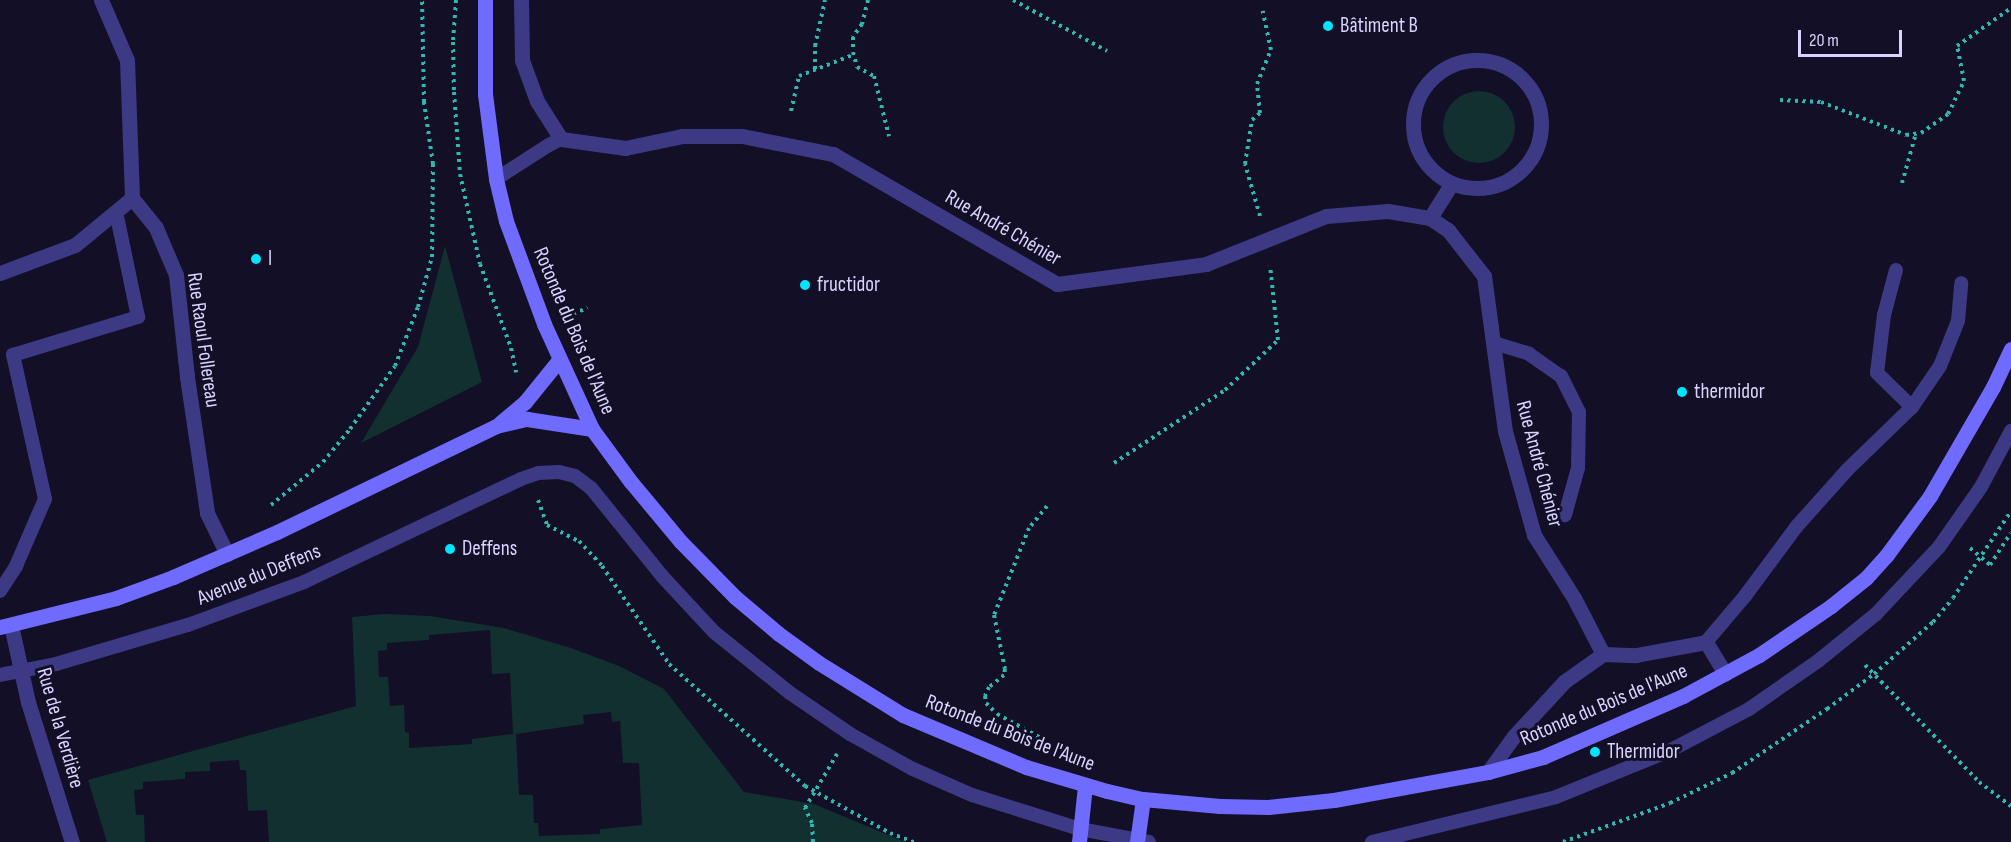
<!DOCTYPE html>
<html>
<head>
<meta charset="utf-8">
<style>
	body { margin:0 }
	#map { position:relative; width:2011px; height:842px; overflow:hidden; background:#130f26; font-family:"Sofia Sans Condensed",sans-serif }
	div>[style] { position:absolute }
	.green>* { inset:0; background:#12302f }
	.round { border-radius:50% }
	.path>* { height:4px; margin-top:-2px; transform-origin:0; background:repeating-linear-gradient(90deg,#2fb8b0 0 3px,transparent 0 7.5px) }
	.lane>* { height:14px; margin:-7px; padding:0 7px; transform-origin:7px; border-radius:7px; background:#3d3a85 }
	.street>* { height:15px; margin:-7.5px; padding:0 7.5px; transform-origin:7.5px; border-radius:7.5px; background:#3d3a85 }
	.street>.ring { margin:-7.5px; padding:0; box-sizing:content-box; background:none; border:15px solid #3d3a85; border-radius:50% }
	.secondary>* { height:15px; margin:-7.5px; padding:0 7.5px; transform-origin:7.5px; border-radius:7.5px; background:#6f6bff }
	.dots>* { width:16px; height:16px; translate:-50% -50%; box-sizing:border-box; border:3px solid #130f26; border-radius:50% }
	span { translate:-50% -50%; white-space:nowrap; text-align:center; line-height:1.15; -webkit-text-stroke:6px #130f26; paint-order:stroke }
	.poi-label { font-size:21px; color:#d9d4ff }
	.left { translate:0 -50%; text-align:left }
	.street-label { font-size:21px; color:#d9d4ff }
	.scale { position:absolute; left:1798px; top:30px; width:104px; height:27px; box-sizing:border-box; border:3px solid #d9d4ff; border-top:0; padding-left:8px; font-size:18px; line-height:21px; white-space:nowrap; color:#d9d4ff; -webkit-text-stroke:4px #130f26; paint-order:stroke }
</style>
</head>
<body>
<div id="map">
	<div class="green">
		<i class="round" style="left:1443px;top:91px;width:72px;height:72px"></i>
		<i style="clip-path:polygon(445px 246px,482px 382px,361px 443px,418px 347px)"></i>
		<i style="clip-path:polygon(evenodd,385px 614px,430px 616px,504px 628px,571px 648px,619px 666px,664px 689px,744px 792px,814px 804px,905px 842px,269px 842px,267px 810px,248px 811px,246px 770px,240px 770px,239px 760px,210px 762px,210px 771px,185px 772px,185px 779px,143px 782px,143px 789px,134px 790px,136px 815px,144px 815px,145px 842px,107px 842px,88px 780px,356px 706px,352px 617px,385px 614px,490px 630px,492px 674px,510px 673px,513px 734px,472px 739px,472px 744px,409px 748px,409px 733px,405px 732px,404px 705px,390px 706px,388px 677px,379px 677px,378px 651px,387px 650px,387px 643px,429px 640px,429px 635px,490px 630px,385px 614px,611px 712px,612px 722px,620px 721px,623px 763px,639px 763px,642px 825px,600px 829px,600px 834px,539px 836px,538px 823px,534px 823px,533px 795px,519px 795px,516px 734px,584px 724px,583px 715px,611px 712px)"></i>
	</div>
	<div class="path">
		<i style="left:456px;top:0;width:42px;rotate:94.1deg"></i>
		<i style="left:453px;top:42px;width:50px;rotate:88.9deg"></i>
		<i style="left:454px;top:92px;width:82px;rotate:85.8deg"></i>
		<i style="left:460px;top:174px;width:92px;rotate:77.5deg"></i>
		<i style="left:480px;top:264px;width:90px;rotate:69.7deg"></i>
		<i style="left:511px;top:348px;width:25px;rotate:78deg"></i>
		<i style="left:868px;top:0;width:25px;rotate:104deg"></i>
		<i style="left:862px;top:24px;width:16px;rotate:125deg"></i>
		<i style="left:853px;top:37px;width:15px;rotate:90deg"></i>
		<i style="left:853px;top:52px;width:16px;rotate:75deg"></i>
		<i style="left:857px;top:67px;width:19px;rotate:28deg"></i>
		<i style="left:874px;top:76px;width:62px;rotate:76deg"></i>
		<i style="left:1013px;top:0;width:107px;rotate:28.5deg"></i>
		<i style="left:815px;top:69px;width:23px;rotate:-90deg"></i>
		<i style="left:815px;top:46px;width:47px;rotate:-77.7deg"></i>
		<i style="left:1780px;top:100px;width:41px;rotate:2.8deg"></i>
		<i style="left:1821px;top:102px;width:91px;rotate:21.2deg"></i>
		<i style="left:1906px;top:135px;width:15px;rotate:-8deg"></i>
		<i style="left:1921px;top:133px;width:33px;rotate:-35deg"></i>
		<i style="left:1948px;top:114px;width:37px;rotate:-64deg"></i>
		<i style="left:1964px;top:81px;width:36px;rotate:-101deg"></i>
		<i style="left:1957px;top:46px;width:66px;rotate:-35.1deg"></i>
		<i style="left:791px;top:111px;width:36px;rotate:-77deg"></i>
		<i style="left:799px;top:76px;width:58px;rotate:-21.3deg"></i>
		<i style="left:1902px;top:183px;width:52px;rotate:-74.4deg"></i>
		<i style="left:1260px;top:216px;width:54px;rotate:-106.1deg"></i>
		<i style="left:1245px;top:164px;width:45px;rotate:-81deg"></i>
		<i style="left:1252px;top:120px;width:11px;rotate:-41deg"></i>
		<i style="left:1260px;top:113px;width:29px;rotate:-96deg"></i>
		<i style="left:1257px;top:84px;width:37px;rotate:-68deg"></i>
		<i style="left:1271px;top:50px;width:40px;rotate:-102deg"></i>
		<i style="left:566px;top:316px;width:23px;rotate:-20deg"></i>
		<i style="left:1114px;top:463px;width:133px;rotate:-33.3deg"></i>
		<i style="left:1225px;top:390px;width:73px;rotate:-43.3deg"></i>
		<i style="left:1278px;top:340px;width:75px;rotate:-96.1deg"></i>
		<i style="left:538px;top:500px;width:27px;rotate:70deg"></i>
		<i style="left:547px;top:525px;width:36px;rotate:27deg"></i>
		<i style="left:579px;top:541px;width:34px;rotate:47deg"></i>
		<i style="left:602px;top:566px;width:119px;rotate:55.6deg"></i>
		<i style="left:669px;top:664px;width:183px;rotate:41.9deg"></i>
		<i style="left:805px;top:786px;width:97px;rotate:28.9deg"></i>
		<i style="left:890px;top:833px;width:26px;rotate:21deg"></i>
		<i style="left:271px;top:505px;width:67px;rotate:-39.6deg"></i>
		<i style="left:323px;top:462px;width:43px;rotate:-50.7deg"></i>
		<i style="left:350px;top:429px;width:77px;rotate:-54.5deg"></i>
		<i style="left:395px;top:366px;width:63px;rotate:-68.7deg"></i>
		<i style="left:418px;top:307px;width:52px;rotate:-74.4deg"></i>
		<i style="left:432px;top:257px;width:93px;rotate:-89.4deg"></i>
		<i style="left:433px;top:164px;width:63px;rotate:-98.3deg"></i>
		<i style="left:424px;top:102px;width:102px;rotate:-91.1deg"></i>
		<i style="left:1047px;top:506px;width:28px;rotate:129deg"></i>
		<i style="left:1029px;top:528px;width:94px;rotate:111.9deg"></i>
		<i style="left:994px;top:615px;width:55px;rotate:78.5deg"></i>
		<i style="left:1005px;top:669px;width:6px;rotate:99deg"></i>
		<i style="left:1004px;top:675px;width:19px;rotate:141deg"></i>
		<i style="left:989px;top:687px;width:10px;rotate:114deg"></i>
		<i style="left:985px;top:696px;width:7px;rotate:82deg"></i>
		<i style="left:986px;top:703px;width:16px;rotate:45deg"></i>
		<i style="left:997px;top:714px;width:60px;rotate:28.7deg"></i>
		<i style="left:1050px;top:743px;width:4px;rotate:104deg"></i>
		<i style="left:1970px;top:548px;width:26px;rotate:40deg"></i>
		<i style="left:1990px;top:565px;width:38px;rotate:-57deg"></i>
		<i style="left:1865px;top:665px;width:163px;rotate:45.7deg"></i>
		<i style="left:1979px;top:782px;width:40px;rotate:37deg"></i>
		<i style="left:813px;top:842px;width:19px;rotate:-93deg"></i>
		<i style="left:812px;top:823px;width:17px;rotate:-115deg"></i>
		<i style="left:805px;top:808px;width:63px;rotate:-59.3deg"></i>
		<i style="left:1563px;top:842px;width:114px;rotate:-20deg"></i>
		<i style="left:1670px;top:803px;width:69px;rotate:-25.8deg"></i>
		<i style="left:1732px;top:773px;width:115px;rotate:-34deg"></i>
		<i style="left:1827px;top:709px;width:59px;rotate:-36.7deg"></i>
		<i style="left:1874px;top:674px;width:79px;rotate:-41.4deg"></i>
		<i style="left:1933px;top:622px;width:31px;rotate:-50deg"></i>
		<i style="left:1953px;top:598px;width:105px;rotate:-56.3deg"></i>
	</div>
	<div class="lane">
		<i style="left:496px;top:179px;width:63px;rotate:-32.7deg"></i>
		<i style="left:549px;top:145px;width:13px;rotate:-27deg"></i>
		<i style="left:1896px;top:270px;width:47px;rotate:104.9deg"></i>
		<i style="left:1884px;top:315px;width:58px;rotate:96.9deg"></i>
		<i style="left:1877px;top:373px;width:49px;rotate:44.2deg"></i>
		<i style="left:1494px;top:343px;width:37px;rotate:17deg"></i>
		<i style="left:1529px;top:354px;width:39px;rotate:35deg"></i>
		<i style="left:1561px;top:376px;width:40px;rotate:63.4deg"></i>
		<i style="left:1579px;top:412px;width:56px;rotate:91deg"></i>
		<i style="left:1578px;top:468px;width:49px;rotate:105.5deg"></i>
		<i style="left:0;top:591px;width:30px;rotate:-57deg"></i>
		<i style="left:16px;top:566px;width:73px;rotate:-66.6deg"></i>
		<i style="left:45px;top:499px;width:148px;rotate:-102.5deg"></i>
		<i style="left:13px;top:355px;width:131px;rotate:-16.9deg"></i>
		<i style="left:138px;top:317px;width:107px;rotate:-101.8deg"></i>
		<i style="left:1706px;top:642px;width:60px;rotate:-49.7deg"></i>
		<i style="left:1745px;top:596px;width:87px;rotate:-53.4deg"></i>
		<i style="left:1797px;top:526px;width:75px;rotate:-48.2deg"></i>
		<i style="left:1847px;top:470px;width:91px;rotate:-44.1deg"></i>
		<i style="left:1912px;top:407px;width:50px;rotate:-55.7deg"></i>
		<i style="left:1940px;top:366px;width:48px;rotate:-68.2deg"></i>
		<i style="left:1958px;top:321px;width:38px;rotate:-85deg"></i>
		<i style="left:0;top:675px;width:57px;rotate:-11.1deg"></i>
		<i style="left:56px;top:664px;width:138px;rotate:-16.5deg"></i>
		<i style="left:188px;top:625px;width:124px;rotate:-20.3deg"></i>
		<i style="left:304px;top:582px;width:240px;rotate:-25.4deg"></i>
		<i style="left:521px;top:479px;width:18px;rotate:-19deg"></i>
		<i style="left:538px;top:473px;width:21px;rotate:-3deg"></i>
		<i style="left:559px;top:472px;width:16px;rotate:14deg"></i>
		<i style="left:575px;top:476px;width:20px;rotate:37deg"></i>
		<i style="left:591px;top:488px;width:113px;rotate:51.1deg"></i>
		<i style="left:662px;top:576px;width:76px;rotate:47.1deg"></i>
		<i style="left:714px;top:632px;width:97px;rotate:38.8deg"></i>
		<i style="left:790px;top:693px;width:73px;rotate:34.3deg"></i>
		<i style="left:850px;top:734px;width:72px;rotate:29.1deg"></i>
		<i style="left:913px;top:769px;width:64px;rotate:23.8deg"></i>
		<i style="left:972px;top:795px;width:113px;rotate:17.5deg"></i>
		<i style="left:1080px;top:829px;width:70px;rotate:10.7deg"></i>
		<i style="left:1372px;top:842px;width:189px;rotate:-13.7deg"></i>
		<i style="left:1556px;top:797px;width:124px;rotate:-22.2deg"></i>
		<i style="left:1671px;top:750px;width:88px;rotate:-27.7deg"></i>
		<i style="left:1749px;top:709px;width:84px;rotate:-34.8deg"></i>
		<i style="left:1818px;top:661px;width:75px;rotate:-39deg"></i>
		<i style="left:1876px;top:614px;width:92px;rotate:-46.8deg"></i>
		<i style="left:1939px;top:547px;width:73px;rotate:-55deg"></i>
		<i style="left:1981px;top:487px;width:64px;rotate:-61.8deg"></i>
	</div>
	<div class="street">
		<i style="left:101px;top:0;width:65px;rotate:66.6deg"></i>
		<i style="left:127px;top:60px;width:138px;rotate:87.9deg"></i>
		<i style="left:132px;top:198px;width:38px;rotate:51deg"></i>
		<i style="left:156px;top:228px;width:51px;rotate:66.9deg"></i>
		<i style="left:176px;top:275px;width:103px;rotate:83.8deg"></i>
		<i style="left:187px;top:377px;width:137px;rotate:81.6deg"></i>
		<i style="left:207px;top:513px;width:46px;rotate:64deg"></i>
		<i style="left:521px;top:0;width:60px;rotate:89deg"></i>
		<i style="left:522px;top:60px;width:44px;rotate:69.9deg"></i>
		<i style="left:537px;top:101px;width:45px;rotate:57.7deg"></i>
		<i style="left:561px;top:139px;width:65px;rotate:8deg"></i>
		<i style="left:625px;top:148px;width:58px;rotate:-11.9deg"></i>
		<i style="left:682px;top:136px;width:60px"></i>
		<i style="left:742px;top:136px;width:93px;rotate:11.2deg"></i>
		<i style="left:833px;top:154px;width:259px;rotate:30.1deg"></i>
		<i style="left:1057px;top:284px;width:150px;rotate:-7.6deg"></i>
		<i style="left:1206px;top:264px;width:129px;rotate:-21.8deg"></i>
		<i style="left:1326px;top:216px;width:62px;rotate:-4.6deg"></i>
		<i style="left:1388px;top:211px;width:43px;rotate:9.5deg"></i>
		<i style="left:1430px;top:218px;width:22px;rotate:34deg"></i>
		<i style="left:1448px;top:230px;width:58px;rotate:52deg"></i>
		<i style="left:1484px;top:276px;width:156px;rotate:82.3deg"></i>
		<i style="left:1505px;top:431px;width:108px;rotate:74.4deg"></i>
		<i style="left:1534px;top:535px;width:75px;rotate:57.6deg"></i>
		<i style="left:1574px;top:598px;width:63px;rotate:62.6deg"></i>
		<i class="ring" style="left:1413px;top:60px;width:113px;height:113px"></i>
		<i style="left:1430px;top:218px;width:39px;rotate:-58deg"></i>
		<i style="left:0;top:273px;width:80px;rotate:-20.5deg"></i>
		<i style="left:75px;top:245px;width:74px;rotate:-39.5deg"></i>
		<i style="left:11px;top:625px;width:79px;rotate:77.6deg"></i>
		<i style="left:28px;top:702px;width:147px;rotate:72.6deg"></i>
		<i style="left:1488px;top:772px;width:44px;rotate:-54.2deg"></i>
		<i style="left:1514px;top:736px;width:75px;rotate:-47.2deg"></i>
		<i style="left:1565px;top:681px;width:47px;rotate:-35.4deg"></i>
		<i style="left:1603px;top:654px;width:33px;rotate:2deg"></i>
		<i style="left:1636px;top:655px;width:71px;rotate:-10.5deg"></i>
		<i style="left:1706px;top:642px;width:37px;rotate:59deg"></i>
	</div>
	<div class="secondary">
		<i style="left:485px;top:0;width:94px;rotate:90deg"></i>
		<i style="left:485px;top:94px;width:86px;rotate:82.6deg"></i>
		<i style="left:496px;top:179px;width:43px;rotate:76.6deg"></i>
		<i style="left:506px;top:221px;width:110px;rotate:69.7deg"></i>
		<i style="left:544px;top:324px;width:115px;rotate:65.4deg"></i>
		<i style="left:592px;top:429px;width:66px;rotate:53.7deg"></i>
		<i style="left:631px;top:482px;width:78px;rotate:50.2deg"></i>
		<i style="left:681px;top:542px;width:77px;rotate:45.5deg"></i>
		<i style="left:735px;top:597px;width:57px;rotate:40.1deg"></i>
		<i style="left:779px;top:634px;width:49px;rotate:35.9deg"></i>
		<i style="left:819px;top:663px;width:99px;rotate:31.8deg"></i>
		<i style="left:903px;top:715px;width:134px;rotate:22.9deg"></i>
		<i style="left:1026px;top:767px;width:84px;rotate:16.5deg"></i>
		<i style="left:1107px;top:791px;width:37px;rotate:13deg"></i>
		<i style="left:1143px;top:799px;width:77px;rotate:5.2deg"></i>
		<i style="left:1220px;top:806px;width:48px;rotate:1.2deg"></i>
		<i style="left:1268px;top:807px;width:66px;rotate:-6.1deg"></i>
		<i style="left:1334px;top:800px;width:157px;rotate:-10.3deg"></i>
		<i style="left:1488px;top:772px;width:57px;rotate:-15.3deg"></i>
		<i style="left:1543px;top:757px;width:153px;rotate:-23.5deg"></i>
		<i style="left:1683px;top:696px;width:86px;rotate:-28.3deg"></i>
		<i style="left:1759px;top:655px;width:87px;rotate:-34.2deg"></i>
		<i style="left:1831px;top:606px;width:45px;rotate:-38.7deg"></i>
		<i style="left:1866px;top:578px;width:30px;rotate:-48deg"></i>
		<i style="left:1886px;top:556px;width:74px;rotate:-53.7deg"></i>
		<i style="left:1930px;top:496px;width:126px;rotate:-60deg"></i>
		<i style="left:1993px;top:387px;width:42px;rotate:-64.7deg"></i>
		<i style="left:500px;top:423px;width:33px;rotate:-40deg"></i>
		<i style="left:525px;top:402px;width:54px;rotate:-51deg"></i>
		<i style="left:0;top:627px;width:120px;rotate:-14deg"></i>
		<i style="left:116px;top:598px;width:61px;rotate:-20.2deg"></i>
		<i style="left:173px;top:577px;width:113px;rotate:-23.4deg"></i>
		<i style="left:277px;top:532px;width:243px;rotate:-25.8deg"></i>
		<i style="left:496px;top:426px;width:32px;rotate:-13deg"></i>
		<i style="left:527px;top:419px;width:66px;rotate:8.7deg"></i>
		<i style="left:1079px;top:842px;width:56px;rotate:-83.9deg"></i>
		<i style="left:1137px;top:842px;width:43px;rotate:-82.1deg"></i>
	</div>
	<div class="dots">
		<i style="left:1328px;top:26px;background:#00e5ff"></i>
		<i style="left:256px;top:259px;background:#00e5ff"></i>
		<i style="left:805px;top:285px;background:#00e5ff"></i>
		<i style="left:1682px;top:392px;background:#00e5ff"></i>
		<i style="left:450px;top:549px;background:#00e5ff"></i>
		<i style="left:1595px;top:752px;background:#00e5ff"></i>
	</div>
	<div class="poi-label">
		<span class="left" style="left:1340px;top:26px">Bâtiment B</span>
		<span class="left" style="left:268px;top:259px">I</span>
		<span class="left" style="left:817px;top:285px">fructidor</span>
		<span class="left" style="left:1694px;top:392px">thermidor</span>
		<span class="left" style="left:462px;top:549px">Deffens</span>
		<span class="left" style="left:1607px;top:752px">Thermidor</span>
	</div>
	<div class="street-label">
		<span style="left:1003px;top:228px;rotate:30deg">Rue André Chénier</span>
		<span style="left:574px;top:331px;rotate:67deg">Rotonde du Bois de l'Aune</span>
		<span style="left:203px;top:340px;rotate:82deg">Rue Raoul Follereau</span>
		<span style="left:1539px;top:464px;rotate:75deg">Rue André Chénier</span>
		<span style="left:259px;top:575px;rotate:-22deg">Avenue du Deffens</span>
		<span style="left:1604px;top:705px;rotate:-23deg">Rotonde du Bois de l'Aune</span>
		<span style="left:60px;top:728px;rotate:74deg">Rue de la Verdière</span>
		<span style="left:1010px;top:733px;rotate:21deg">Rotonde du Bois de l'Aune</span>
	</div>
	<div class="scale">20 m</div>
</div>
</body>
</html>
